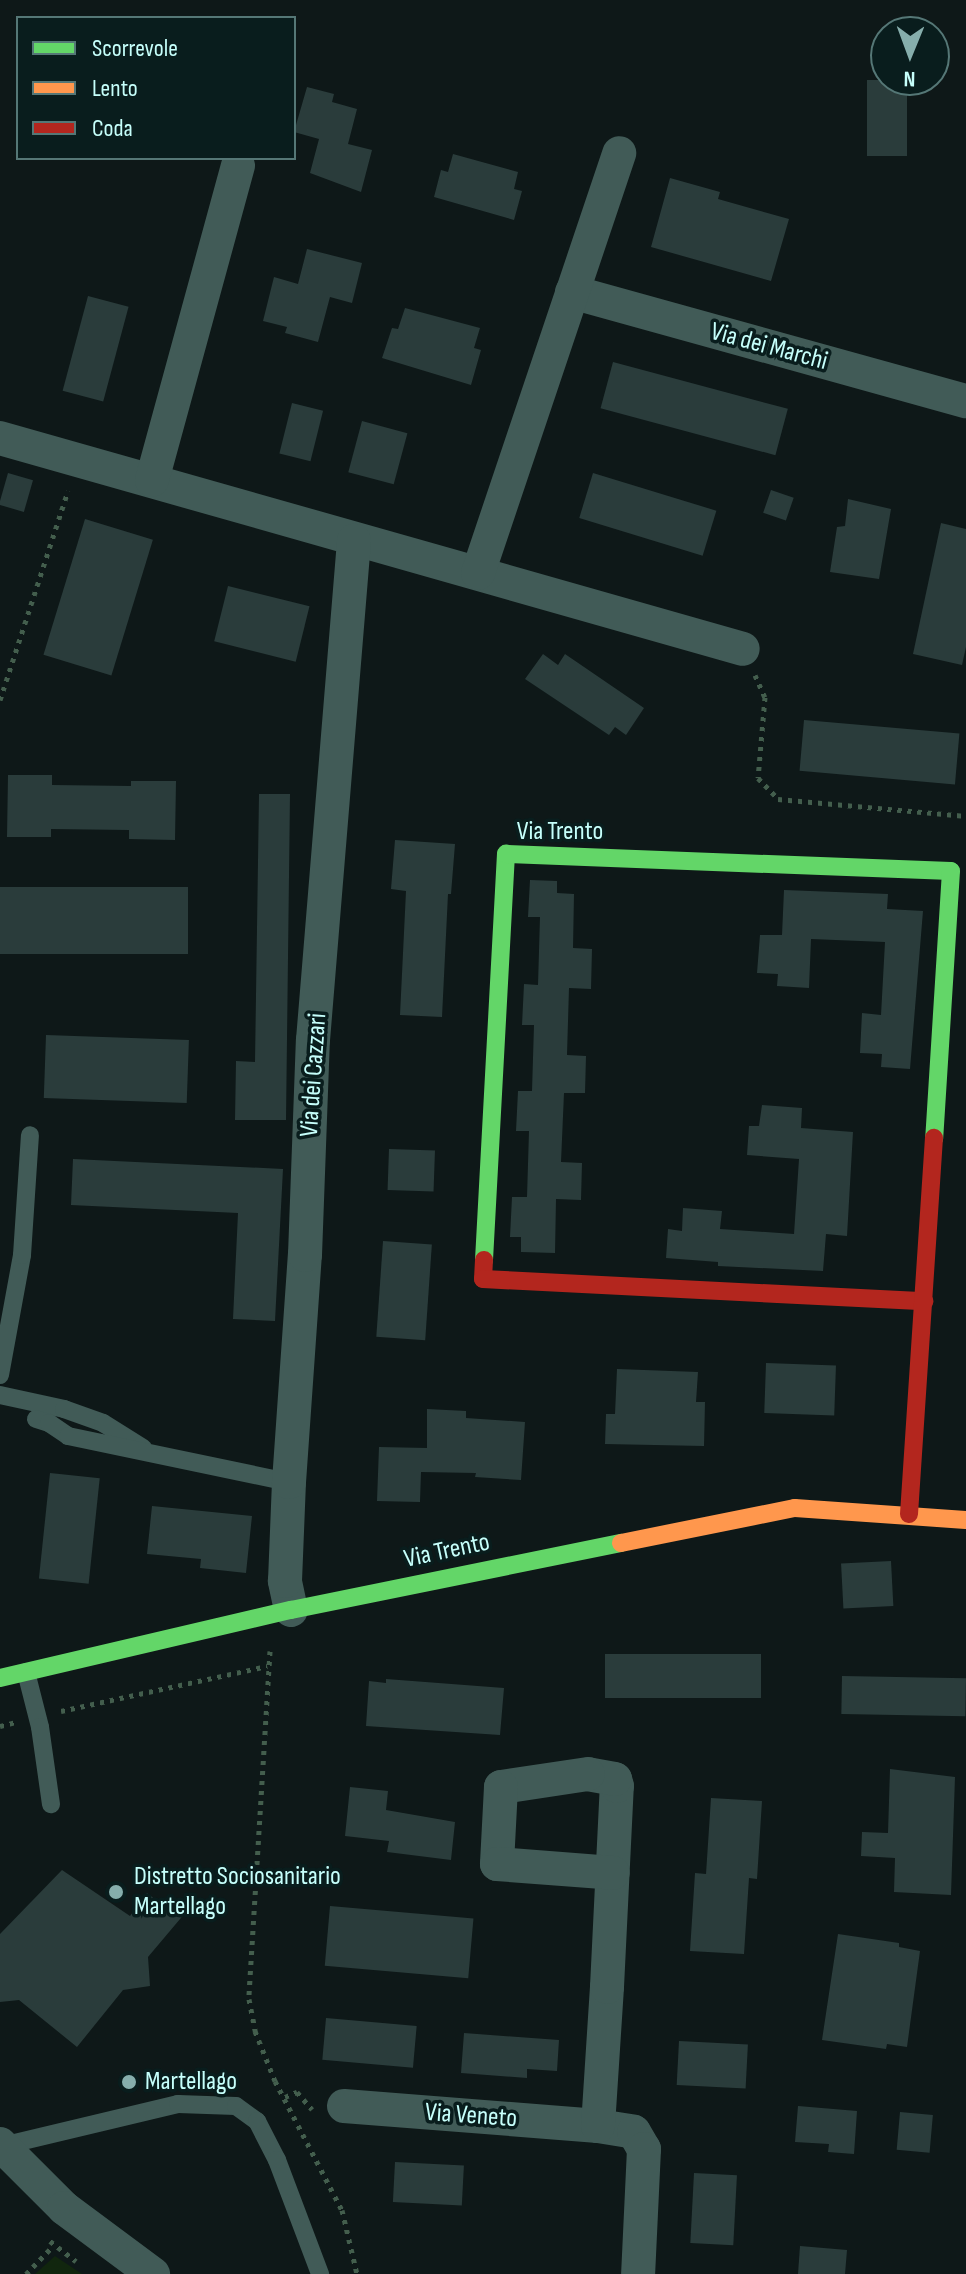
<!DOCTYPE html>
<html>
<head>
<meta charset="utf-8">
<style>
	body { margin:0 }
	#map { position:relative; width:966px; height:2274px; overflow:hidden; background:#0e1818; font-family:"Sofia Sans Condensed",sans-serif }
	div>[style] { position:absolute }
	.green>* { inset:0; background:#11260e }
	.building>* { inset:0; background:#2a3c3b; transform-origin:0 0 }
	.path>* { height:5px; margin-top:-2.5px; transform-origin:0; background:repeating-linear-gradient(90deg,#435e4d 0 4px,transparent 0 10px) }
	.lane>* { height:18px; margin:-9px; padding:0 9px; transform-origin:9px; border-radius:9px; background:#415b57 }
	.street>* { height:34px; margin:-17px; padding:0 17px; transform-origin:17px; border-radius:17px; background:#415b57 }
	.fast>* { height:18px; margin:-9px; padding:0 9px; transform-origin:9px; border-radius:9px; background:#63d668 }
	.slow>* { height:18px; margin:-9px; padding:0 9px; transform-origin:9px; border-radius:9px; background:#ff974d }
	.jam>* { height:18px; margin:-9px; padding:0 9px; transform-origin:9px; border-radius:9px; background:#b3261e }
	.dots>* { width:22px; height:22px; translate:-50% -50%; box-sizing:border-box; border:4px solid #091d1d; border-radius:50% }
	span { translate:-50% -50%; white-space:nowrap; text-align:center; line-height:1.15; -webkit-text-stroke:7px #091d1d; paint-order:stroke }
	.street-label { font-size:26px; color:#c6fffb }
	.poi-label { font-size:26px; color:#c6fffb }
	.left { translate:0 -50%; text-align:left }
	.legend { position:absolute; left:16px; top:16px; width:280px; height:144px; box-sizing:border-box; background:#091d1d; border:2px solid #557776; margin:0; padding:10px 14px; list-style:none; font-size:24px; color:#c6fffb }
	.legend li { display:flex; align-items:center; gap:16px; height:40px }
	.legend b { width:40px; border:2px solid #557776 }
	.north { position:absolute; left:870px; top:16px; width:80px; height:80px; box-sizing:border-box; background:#091d1d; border:2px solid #557776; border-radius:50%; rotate:181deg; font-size:22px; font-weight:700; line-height:32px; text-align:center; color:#c6fffb }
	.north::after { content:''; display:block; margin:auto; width:28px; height:36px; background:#86aeac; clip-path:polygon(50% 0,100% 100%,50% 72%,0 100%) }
</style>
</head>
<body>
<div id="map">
	<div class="green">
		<i style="clip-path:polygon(55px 2256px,82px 2274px,35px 2274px)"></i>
	</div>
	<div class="building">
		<i style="left:867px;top:80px;width:40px;height:76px"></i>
		<i style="clip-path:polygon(307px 87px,334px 94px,332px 102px,357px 109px,348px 144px,372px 150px,361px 192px,310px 173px,319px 139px,294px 132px)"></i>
		<i style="clip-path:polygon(453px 154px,518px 172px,514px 189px,522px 191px,514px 220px,434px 197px,441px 170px,448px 172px)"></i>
		<i style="clip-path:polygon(670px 178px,720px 192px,718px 199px,789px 219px,771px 281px,651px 247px)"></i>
		<i style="clip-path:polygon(307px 249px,362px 263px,352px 303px,330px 297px,318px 342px,285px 333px,287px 327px,263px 321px,274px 277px,298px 284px)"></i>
		<i style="left:88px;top:296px;width:42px;height:98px;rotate:15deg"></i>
		<i style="clip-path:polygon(405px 308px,480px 328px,474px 348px,481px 350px,471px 385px,382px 358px,392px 328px,398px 329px)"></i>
		<i style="left:613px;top:362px;width:181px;height:48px;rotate:15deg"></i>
		<i style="left:292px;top:403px;width:32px;height:52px;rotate:14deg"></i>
		<i style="left:362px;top:421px;width:47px;height:53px;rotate:15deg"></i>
		<i style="left:8px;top:473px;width:26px;height:33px;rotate:16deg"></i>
		<i style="left:593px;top:473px;width:129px;height:47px;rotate:17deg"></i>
		<i style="left:771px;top:490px;width:24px;height:24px;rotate:19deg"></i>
		<i style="clip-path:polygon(848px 499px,891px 509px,879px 579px,830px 572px,837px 527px,845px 526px)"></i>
		<i style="left:85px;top:519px;width:71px;height:142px;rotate:17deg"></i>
		<i style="clip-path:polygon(941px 523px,966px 529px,966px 647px,962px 665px,913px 654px)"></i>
		<i style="left:228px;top:586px;width:84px;height:57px;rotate:14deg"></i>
		<i style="clip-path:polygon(543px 654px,558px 665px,565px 654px,644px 708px,626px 735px,615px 727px,609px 735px,525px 679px)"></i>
		<i style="left:804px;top:720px;width:156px;height:51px;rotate:5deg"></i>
		<i style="clip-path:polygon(8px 775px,52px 775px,52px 785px,131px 786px,131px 781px,176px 781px,175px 840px,129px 839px,129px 830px,51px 829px,51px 837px,7px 837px)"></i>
		<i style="clip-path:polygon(259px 794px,290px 794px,286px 1120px,235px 1120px,236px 1061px,255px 1062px)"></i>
		<i style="clip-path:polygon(395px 840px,455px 844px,451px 894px,448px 894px,442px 1017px,400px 1015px,406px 891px,391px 889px)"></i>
		<i style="clip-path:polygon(530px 880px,557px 881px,557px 893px,574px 894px,573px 948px,592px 949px,591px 989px,569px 988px,567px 1055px,586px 1056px,585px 1093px,564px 1093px,561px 1162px,582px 1163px,581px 1200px,556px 1199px,555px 1253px,521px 1252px,521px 1237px,510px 1237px,512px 1197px,527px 1197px,529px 1131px,516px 1131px,518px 1091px,532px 1091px,534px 1025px,522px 1025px,524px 984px,538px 985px,540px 917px,528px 917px)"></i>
		<i style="left:0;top:887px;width:188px;height:67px"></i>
		<i style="clip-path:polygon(784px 890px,888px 894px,887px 909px,923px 911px,910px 1069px,881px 1067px,882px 1054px,860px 1053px,862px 1013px,881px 1015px,885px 942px,811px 939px,809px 988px,777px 986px,778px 974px,757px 973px,760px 935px,782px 935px)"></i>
		<i style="left:46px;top:1035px;width:143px;height:63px;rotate:2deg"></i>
		<i style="clip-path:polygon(762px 1105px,802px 1108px,801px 1128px,853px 1132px,847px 1236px,826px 1234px,823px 1271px,718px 1266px,718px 1262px,666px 1258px,668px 1229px,682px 1231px,683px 1208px,722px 1211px,720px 1229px,794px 1234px,799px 1159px,747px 1155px,749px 1126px,759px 1126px)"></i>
		<i style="left:389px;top:1149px;width:46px;height:41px;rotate:2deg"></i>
		<i style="clip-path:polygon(73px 1159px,283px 1169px,275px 1321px,233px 1319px,238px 1213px,71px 1205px)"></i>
		<i style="left:383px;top:1241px;width:49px;height:96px;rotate:4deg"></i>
		<i style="left:766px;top:1363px;width:70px;height:50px;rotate:2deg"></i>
		<i style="clip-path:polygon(617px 1369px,698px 1372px,696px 1402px,705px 1402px,704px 1446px,605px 1444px,606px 1414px,615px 1414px)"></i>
		<i style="clip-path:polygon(427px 1409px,466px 1411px,466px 1418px,525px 1422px,521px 1480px,475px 1477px,476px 1473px,421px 1472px,420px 1502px,377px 1501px,379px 1447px,427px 1448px)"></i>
		<i style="left:50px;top:1473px;width:50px;height:106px;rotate:6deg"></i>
		<i style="clip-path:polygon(152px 1506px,252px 1516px,246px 1573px,200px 1568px,201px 1559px,147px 1554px)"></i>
		<i style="left:891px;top:1561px;width:45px;height:50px;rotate:87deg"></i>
		<i style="left:605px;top:1654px;width:156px;height:44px"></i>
		<i style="left:842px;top:1676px;width:124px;height:38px;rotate:1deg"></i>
		<i style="clip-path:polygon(386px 1679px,504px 1688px,500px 1735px,366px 1726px,369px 1681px,386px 1683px)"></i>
		<i style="clip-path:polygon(890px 1769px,955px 1777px,951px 1895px,894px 1892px,895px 1858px,861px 1856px,862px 1832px,888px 1833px)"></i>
		<i style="clip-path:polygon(350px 1787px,388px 1791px,386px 1810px,455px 1822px,451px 1860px,387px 1852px,389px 1841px,345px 1836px)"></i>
		<i style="clip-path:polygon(711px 1798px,762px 1801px,757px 1879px,749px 1878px,744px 1954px,690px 1951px,695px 1873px,706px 1874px)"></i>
		<i style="clip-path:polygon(62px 1870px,130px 1916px,147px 1893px,166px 1908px,191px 1906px,148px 1957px,150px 1986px,123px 1990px,77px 2047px,19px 2000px,0 2002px,0 1934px)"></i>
		<i style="left:330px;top:1906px;width:144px;height:60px;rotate:5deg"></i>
		<i style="clip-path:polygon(838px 1934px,899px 1943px,899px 1947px,920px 1951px,907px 2047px,887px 2044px,886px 2049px,822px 2040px)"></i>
		<i style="left:326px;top:2018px;width:91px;height:42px;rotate:5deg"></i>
		<i style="clip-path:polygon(464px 2033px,559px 2040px,557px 2071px,527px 2069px,527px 2078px,461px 2073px)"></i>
		<i style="left:679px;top:2041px;width:69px;height:44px;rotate:3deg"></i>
		<i style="clip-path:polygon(798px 2106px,857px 2111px,854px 2154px,828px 2152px,829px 2144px,795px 2142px)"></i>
		<i style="left:900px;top:2112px;width:33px;height:38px;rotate:5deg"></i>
		<i style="left:395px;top:2162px;width:69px;height:40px;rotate:3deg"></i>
		<i style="left:694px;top:2173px;width:43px;height:70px;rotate:3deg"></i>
		<i style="clip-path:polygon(800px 2246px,847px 2250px,845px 2274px,798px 2274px)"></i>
	</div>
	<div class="path">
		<i style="left:755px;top:675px;width:24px;rotate:66deg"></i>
		<i style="left:765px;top:697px;width:81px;rotate:94.9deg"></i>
		<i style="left:758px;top:778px;width:29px;rotate:46deg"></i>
		<i style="left:778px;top:799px;width:189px;rotate:5.2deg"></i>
		<i style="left:0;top:700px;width:220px;rotate:-72deg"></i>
		<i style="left:270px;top:1651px;width:349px;rotate:93.5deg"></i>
		<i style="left:249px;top:1999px;width:33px;rotate:79deg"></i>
		<i style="left:255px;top:2031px;width:54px;rotate:68.2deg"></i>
		<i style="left:275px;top:2081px;width:145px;rotate:62.6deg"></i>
		<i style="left:342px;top:2210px;width:66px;rotate:76.8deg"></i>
		<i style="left:61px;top:1711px;width:211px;rotate:-12.3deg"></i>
		<i style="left:0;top:1726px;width:16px;rotate:-14deg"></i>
		<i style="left:285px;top:2097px;width:13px;rotate:-23deg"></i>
		<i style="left:297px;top:2092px;width:23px;rotate:49deg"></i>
		<i style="left:50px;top:2241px;width:33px;rotate:38deg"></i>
		<i style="left:26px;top:2274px;width:40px;rotate:-46deg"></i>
	</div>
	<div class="lane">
		<i style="left:0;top:1375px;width:122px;rotate:-79.6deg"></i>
		<i style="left:22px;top:1255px;width:120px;rotate:-86.2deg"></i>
		<i style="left:0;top:1395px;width:66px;rotate:12.3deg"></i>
		<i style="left:64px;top:1409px;width:41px;rotate:19.7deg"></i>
		<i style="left:103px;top:1423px;width:47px;rotate:32deg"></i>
		<i style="left:36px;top:1419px;width:14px;rotate:17deg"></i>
		<i style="left:49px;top:1423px;width:23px;rotate:34deg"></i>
		<i style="left:68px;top:1436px;width:226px;rotate:11.8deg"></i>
		<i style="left:26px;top:1672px;width:57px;rotate:75.7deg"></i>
		<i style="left:40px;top:1727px;width:78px;rotate:81.9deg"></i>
		<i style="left:2px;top:2146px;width:181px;rotate:-13.4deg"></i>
		<i style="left:178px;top:2104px;width:58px;rotate:2deg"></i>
		<i style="left:236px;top:2106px;width:26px;rotate:36deg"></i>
		<i style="left:257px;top:2121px;width:44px;rotate:62.9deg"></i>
		<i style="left:277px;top:2160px;width:122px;rotate:69.3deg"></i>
	</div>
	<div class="street">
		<i style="left:572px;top:292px;width:409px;rotate:15.5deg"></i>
		<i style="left:0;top:438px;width:772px;rotate:15.85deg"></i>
		<i style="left:152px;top:480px;width:326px;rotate:-74.7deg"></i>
		<i style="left:478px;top:573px;width:443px;rotate:-71.4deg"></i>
		<i style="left:291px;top:1610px;width:30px;rotate:-102deg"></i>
		<i style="left:285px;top:1581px;width:99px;rotate:-87.7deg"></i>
		<i style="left:289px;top:1482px;width:228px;rotate:-86deg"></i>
		<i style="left:305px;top:1255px;width:215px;rotate:-87.9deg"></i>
		<i style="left:313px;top:1040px;width:501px;rotate:-85.3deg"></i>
		<i style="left:344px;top:2106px;width:255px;rotate:4.5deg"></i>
		<i style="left:598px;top:2126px;width:36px;rotate:9deg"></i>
		<i style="left:634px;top:2132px;width:20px;rotate:60deg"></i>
		<i style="left:644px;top:2149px;width:125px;rotate:92.7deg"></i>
		<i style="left:598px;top:2126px;width:139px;rotate:-86.3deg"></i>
		<i style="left:607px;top:1987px;width:201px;rotate:-87.2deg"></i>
		<i style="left:617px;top:1786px;width:7px;rotate:-106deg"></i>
		<i style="left:615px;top:1779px;width:27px;rotate:-170deg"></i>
		<i style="left:588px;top:1774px;width:88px;rotate:171.5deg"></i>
		<i style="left:501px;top:1787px;width:77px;rotate:93deg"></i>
		<i style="left:497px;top:1864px;width:116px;rotate:4.4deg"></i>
		<i style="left:0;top:2144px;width:91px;rotate:45deg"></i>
		<i style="left:64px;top:2208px;width:111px;rotate:36.6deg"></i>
	</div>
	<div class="fast">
		<i style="left:484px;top:1260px;width:407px;rotate:-86.9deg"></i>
		<i style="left:506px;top:854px;width:445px;rotate:2.2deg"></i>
		<i style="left:951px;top:871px;width:268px;rotate:93.6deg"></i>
		<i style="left:0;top:1678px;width:299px;rotate:-13.2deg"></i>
		<i style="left:291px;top:1610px;width:337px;rotate:-11.5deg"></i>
	</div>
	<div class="slow">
		<i style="left:621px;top:1543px;width:177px;rotate:-11.4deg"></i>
		<i style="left:795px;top:1508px;width:171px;rotate:4deg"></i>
	</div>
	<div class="jam">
		<i style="left:484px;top:1260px;width:19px;rotate:93deg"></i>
		<i style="left:483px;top:1279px;width:442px;rotate:2.9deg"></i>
		<i style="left:909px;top:1514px;width:377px;rotate:-86.2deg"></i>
	</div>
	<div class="dots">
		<i style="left:116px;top:1892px;background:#86aeac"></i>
		<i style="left:129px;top:2082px;background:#86aeac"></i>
	</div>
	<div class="street-label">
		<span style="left:769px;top:347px;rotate:15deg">Via dei Marchi</span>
		<span style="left:560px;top:832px">Via Trento</span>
		<span style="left:314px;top:1075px;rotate:-86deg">Via dei Cazzari</span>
		<span style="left:447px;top:1551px;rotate:-12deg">Via Trento</span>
		<span style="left:471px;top:2116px;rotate:4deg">Via Veneto</span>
	</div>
	<div class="poi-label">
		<span class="left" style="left:134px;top:1892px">Distretto Sociosanitario<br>Martellago</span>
		<span class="left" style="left:145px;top:2082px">Martellago</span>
	</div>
	<ul class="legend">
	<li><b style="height:10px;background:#63d668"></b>Scorrevole</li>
	<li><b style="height:10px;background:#ff974d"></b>Lento</li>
	<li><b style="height:10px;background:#b3261e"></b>Coda</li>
	</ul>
	<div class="north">N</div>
</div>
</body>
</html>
